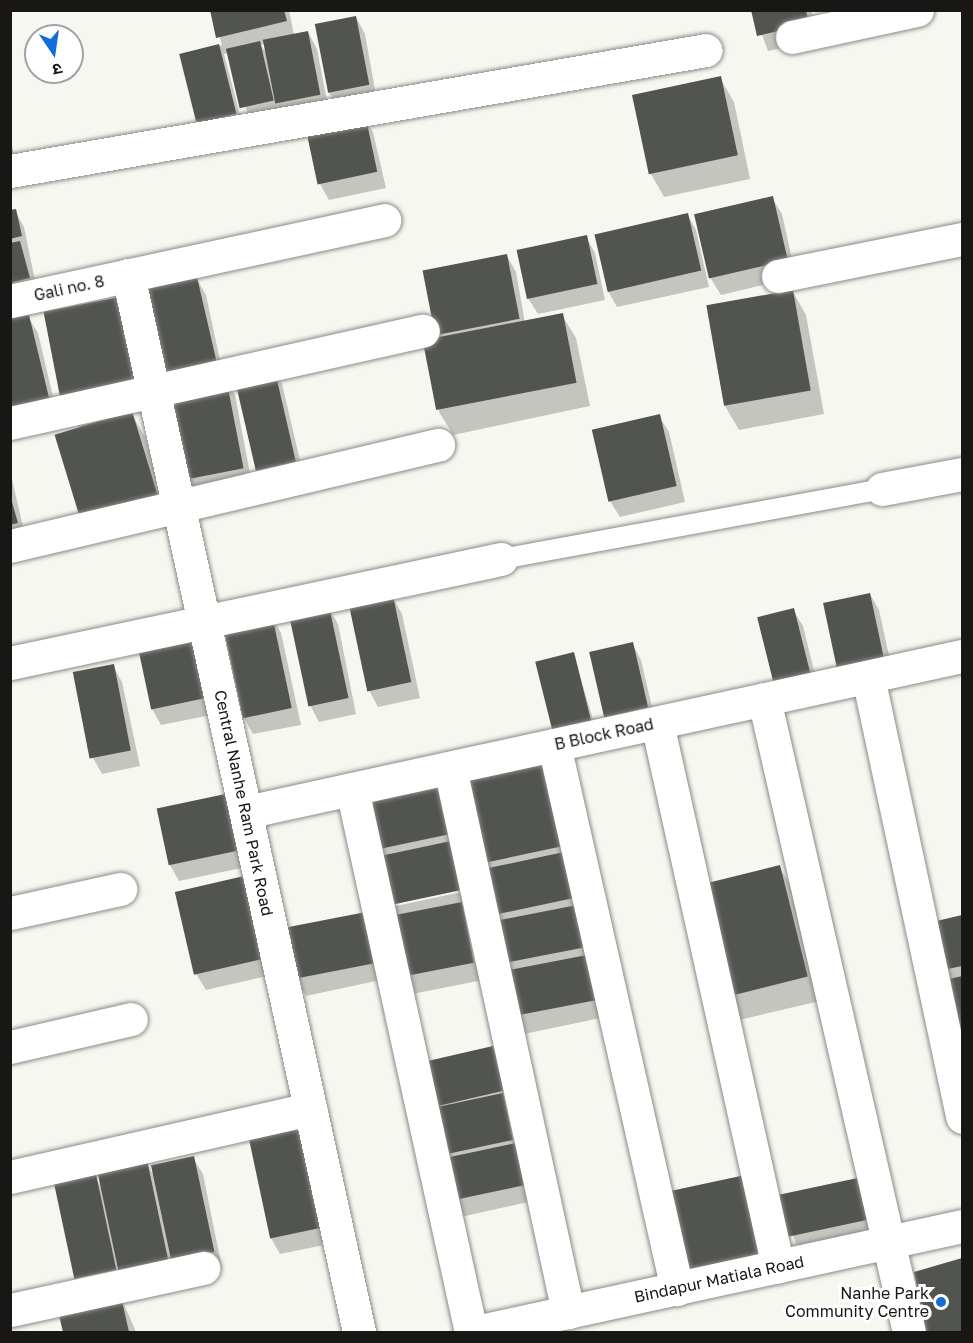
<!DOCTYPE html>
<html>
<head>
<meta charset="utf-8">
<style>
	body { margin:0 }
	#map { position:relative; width:973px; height:1343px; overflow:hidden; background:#f7f7f1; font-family:"Golos Text","Noto Sans Devanagari",sans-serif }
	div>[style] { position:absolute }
	.shadow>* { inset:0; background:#0003; transform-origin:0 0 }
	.building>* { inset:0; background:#525450; transform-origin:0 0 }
	.roads { filter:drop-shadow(0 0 2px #8b8a86) drop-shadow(0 0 2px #8b8a86) }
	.service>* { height:20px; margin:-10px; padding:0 10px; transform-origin:10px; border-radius:10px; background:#fff }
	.minor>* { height:33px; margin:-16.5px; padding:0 16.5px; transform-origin:16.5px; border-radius:16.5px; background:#fff }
	.dots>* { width:16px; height:16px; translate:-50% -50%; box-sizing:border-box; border:3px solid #fff; border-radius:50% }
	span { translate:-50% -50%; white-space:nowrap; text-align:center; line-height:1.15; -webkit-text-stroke:6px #fff; paint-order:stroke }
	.street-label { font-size:16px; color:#181716 }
	.poi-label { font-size:16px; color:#181716 }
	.right { translate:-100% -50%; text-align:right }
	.frame { position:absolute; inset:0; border:12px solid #181716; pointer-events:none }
	.north { position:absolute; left:24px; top:24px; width:60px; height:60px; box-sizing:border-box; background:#fff; border:2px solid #a3a2a2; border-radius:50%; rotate:167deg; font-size:16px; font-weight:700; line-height:24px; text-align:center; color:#181716 }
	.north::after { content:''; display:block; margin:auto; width:21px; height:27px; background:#146dd7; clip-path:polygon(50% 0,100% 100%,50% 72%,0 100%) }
</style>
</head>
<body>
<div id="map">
	<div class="shadow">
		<i style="clip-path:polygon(evenodd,211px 10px,289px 10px,294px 35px,308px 32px,317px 49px,329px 111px,251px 124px,229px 53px,224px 54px,244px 130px,206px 139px,181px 54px,222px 45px,211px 10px,266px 44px,268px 56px,261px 45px,266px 44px)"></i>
		<i style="clip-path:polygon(753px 10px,811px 10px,818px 40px,768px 51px)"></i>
		<i style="clip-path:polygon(356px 17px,365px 34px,377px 101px,338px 109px,329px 92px)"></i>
		<i style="clip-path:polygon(720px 78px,734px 102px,750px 179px,664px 197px,651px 174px,634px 96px)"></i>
		<i style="clip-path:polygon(364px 116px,373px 132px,386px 188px,329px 200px,320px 184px)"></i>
		<i style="clip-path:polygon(10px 138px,20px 178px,10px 180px)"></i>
		<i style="clip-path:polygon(772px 198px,782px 214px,796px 277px,721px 295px,711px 279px)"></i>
		<i style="clip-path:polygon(15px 211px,24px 227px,38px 295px,10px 301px,10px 212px)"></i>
		<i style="clip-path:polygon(687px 214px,696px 230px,709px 287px,617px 307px,608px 291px)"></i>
		<i style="clip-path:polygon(586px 237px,595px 253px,605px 300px,538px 314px,528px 298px)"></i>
		<i style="clip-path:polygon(507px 256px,516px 272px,525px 323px,562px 315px,576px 338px,590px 406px,453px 435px,439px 412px,442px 340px,436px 331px)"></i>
		<i style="clip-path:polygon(197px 279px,206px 295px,224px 379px,235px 395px,252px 484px,195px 496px,186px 480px)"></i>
		<i style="clip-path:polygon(793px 292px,806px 315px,824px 414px,739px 430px,725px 406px)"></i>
		<i style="clip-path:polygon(28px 317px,38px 333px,59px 422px,10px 434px)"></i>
		<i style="clip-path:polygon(273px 368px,282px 384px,304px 477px,267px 486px,258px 470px,236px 377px)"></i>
		<i style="clip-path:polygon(63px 401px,154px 409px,131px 413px,145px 437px,171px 522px,78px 426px)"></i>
		<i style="clip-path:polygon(659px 416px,669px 432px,685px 502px,620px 517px,610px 501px)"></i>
		<i style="clip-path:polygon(10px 471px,26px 539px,10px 543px)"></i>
		<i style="clip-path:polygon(870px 594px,879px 610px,893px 674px,847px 686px)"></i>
		<i style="clip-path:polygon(393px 598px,402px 614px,420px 698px,378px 707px,369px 690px)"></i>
		<i style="clip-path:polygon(328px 607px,338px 624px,356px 714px,319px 722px,310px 705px)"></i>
		<i style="clip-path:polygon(793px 610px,803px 626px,820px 695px,759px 618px)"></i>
		<i style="clip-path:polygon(272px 617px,281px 633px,301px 725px,253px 734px,244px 718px)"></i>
		<i style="clip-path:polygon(194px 638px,216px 714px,161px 725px,152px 709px)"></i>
		<i style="clip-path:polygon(632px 643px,641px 660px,656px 724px,605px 717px,590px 653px)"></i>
		<i style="clip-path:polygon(573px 654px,603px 752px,565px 757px)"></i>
		<i style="clip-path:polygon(113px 666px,122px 682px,140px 766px,102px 774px,93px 758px)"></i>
		<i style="clip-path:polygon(544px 763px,610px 1016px,524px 1034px,485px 863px)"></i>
		<i style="clip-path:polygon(439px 787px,455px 851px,391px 907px,466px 891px,470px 907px,463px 908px,483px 980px,407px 995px,374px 850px)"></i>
		<i style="clip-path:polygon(230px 795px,251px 866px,179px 881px,170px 865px)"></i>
		<i style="clip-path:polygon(779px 866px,793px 890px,820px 1001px,739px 1020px,725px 996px)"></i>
		<i style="clip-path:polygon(243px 878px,271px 975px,206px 990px,196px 974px)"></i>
		<i style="clip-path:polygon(370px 912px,390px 978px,306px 996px,296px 980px)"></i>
		<i style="clip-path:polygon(962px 917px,962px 1042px,930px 924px)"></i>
		<i style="clip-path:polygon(493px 1047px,502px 1064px,533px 1201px,456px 1218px,429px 1111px)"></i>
		<i style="clip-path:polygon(300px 1131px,329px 1244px,280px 1254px,271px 1238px)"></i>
		<i style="clip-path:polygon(evenodd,193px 1158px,203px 1174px,222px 1268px,117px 1288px,136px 1332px,64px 1332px,58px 1304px,75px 1279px,56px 1184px,95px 1176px,101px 1187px,146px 1161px,154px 1176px,193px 1158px,123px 1267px,124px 1270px,79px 1280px,79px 1277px,123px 1267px)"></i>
		<i style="left:866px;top:1178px;width:59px;height:87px;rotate:72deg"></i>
		<i style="clip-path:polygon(962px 1260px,962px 1332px,928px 1332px,916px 1273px)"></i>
	</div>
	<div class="building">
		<i style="clip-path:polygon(210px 10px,284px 10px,287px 21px,216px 38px)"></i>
		<i style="clip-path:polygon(751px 10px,806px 10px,809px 24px,757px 36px)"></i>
		<i style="left:356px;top:16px;width:70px;height:42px;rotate:79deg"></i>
		<i style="left:308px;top:31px;width:65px;height:46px;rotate:79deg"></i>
		<i style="left:260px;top:41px;width:61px;height:35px;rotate:77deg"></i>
		<i style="left:219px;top:44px;width:72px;height:41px;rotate:76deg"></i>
		<i style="left:721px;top:76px;width:81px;height:91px;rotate:78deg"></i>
		<i style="left:365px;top:114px;width:59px;height:61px;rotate:78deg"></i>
		<i style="left:773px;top:196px;width:66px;height:81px;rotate:77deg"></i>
		<i style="clip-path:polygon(16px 209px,22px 236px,10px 239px,10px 210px)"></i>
		<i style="left:688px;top:213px;width:59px;height:96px;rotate:77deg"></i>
		<i style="left:587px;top:235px;width:50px;height:72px;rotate:78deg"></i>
		<i style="clip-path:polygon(20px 241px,30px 278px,10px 283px,10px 243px)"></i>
		<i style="left:507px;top:254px;width:66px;height:86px;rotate:79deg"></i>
		<i style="left:197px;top:277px;width:96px;height:54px;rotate:77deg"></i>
		<i style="left:793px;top:290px;width:102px;height:88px;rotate:80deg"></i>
		<i style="left:124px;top:296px;width:91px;height:82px;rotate:79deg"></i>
		<i style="left:563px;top:313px;width:71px;height:143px;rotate:79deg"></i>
		<i style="clip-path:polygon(29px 315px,51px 406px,10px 415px,10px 319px)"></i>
		<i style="left:274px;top:367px;width:97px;height:41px;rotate:77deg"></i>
		<i style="left:226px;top:378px;width:92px;height:61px;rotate:79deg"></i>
		<i style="left:132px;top:411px;width:91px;height:81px;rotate:73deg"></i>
		<i style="left:660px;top:414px;width:74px;height:70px;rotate:77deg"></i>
		<i style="clip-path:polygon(10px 495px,18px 523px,10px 525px)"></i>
		<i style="left:870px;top:593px;width:66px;height:48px;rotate:78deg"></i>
		<i style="left:393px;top:596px;width:88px;height:45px;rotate:78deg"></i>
		<i style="left:329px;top:606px;width:94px;height:41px;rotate:78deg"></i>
		<i style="left:794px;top:608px;width:72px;height:38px;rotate:76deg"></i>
		<i style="left:272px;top:615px;width:95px;height:50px;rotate:78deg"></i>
		<i style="left:194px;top:637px;width:62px;height:57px;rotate:78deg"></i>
		<i style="left:633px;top:642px;width:67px;height:45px;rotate:77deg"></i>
		<i style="left:574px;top:652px;width:87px;height:40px;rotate:76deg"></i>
		<i style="left:114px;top:664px;width:88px;height:42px;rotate:79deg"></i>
		<i style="left:545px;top:761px;width:87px;height:81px;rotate:78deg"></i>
		<i style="left:440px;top:785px;width:50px;height:80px;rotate:78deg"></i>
		<i style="left:230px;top:793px;width:58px;height:75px;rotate:78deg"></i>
		<i style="left:451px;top:841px;width:50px;height:77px;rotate:78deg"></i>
		<i style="left:564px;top:852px;width:47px;height:82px;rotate:78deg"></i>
		<i style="left:780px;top:865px;width:115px;height:85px;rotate:76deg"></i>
		<i style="left:244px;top:876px;width:85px;height:71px;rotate:77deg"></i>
		<i style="left:462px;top:902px;width:62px;height:81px;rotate:79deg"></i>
		<i style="left:577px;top:905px;width:43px;height:86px;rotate:79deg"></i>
		<i style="left:371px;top:911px;width:52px;height:89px;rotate:79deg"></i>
		<i style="clip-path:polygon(962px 915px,962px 966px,938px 971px,928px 923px)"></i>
		<i style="left:592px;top:954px;width:46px;height:91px;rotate:79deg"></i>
		<i style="clip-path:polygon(962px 976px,962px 1039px,959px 1039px,945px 980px)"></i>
		<i style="left:493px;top:1046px;width:46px;height:76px;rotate:77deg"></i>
		<i style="left:503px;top:1093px;width:48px;height:78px;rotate:78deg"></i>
		<i style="left:300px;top:1129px;width:101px;height:52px;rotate:78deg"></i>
		<i style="left:516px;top:1143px;width:43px;height:82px;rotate:78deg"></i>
		<i style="left:194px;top:1156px;width:98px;height:44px;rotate:78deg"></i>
		<i style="left:147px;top:1160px;width:107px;height:51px;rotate:78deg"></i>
		<i style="left:96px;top:1174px;width:98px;height:43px;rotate:78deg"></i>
		<i style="left:750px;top:1174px;width:81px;height:85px;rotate:78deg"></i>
		<i style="left:867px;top:1176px;width:43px;height:90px;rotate:78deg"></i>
		<i style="clip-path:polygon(962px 1258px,962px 1332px,926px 1332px,914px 1272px)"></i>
		<i style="clip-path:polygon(119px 1288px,129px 1332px,63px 1332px,56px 1303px)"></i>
	</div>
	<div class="roads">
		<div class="service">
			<i style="left:501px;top:559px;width:387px;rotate:-10.4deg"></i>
		</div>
		<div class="minor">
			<i style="left:792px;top:37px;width:128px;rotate:-12.2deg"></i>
			<i style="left:10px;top:171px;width:706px;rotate:-9.86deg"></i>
			<i style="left:128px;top:275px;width:1082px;rotate:77.67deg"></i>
			<i style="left:778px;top:276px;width:188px;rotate:-11.4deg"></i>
			<i style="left:10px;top:301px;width:383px;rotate:-12.2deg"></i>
			<i style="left:10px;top:423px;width:423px;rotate:-12.6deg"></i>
			<i style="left:882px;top:489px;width:81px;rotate:-10.6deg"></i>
			<i style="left:10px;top:546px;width:440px;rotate:-13.3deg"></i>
			<i style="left:10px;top:663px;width:502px;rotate:-11.96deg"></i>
			<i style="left:868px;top:677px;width:450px;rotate:77.9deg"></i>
			<i style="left:764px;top:699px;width:649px;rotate:77.1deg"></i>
			<i style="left:657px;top:723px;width:557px;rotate:77.46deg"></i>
			<i style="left:554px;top:745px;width:558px;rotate:77.26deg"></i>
			<i style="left:450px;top:768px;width:557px;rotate:77.76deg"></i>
			<i style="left:352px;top:789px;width:556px;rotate:77.64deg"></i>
			<i style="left:246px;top:812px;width:733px;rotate:-12.29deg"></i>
			<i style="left:10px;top:913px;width:113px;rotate:-12.3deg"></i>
			<i style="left:10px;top:1047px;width:124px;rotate:-13deg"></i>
			<i style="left:10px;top:1177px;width:308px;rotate:-12.8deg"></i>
			<i style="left:10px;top:1310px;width:198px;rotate:-12.3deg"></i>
			<i style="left:476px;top:1332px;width:497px;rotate:-12.3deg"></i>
		</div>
	</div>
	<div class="dots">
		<i style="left:941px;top:1302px;background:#146dd7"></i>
	</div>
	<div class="street-label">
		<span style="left:69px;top:288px;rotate:-12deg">Gali no. 8</span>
		<span style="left:604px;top:734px;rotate:-12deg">B Block Road</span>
		<span style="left:244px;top:803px;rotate:78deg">Central Nanhe Ram Park Road</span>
		<span style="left:719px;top:1279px;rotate:-12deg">Bindapur Matiala Road</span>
	</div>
	<div class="poi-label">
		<span class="right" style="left:929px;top:1302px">Nanhe Park<br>Community Centre</span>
	</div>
	<div class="frame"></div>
	<div class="north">उ</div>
</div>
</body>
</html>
